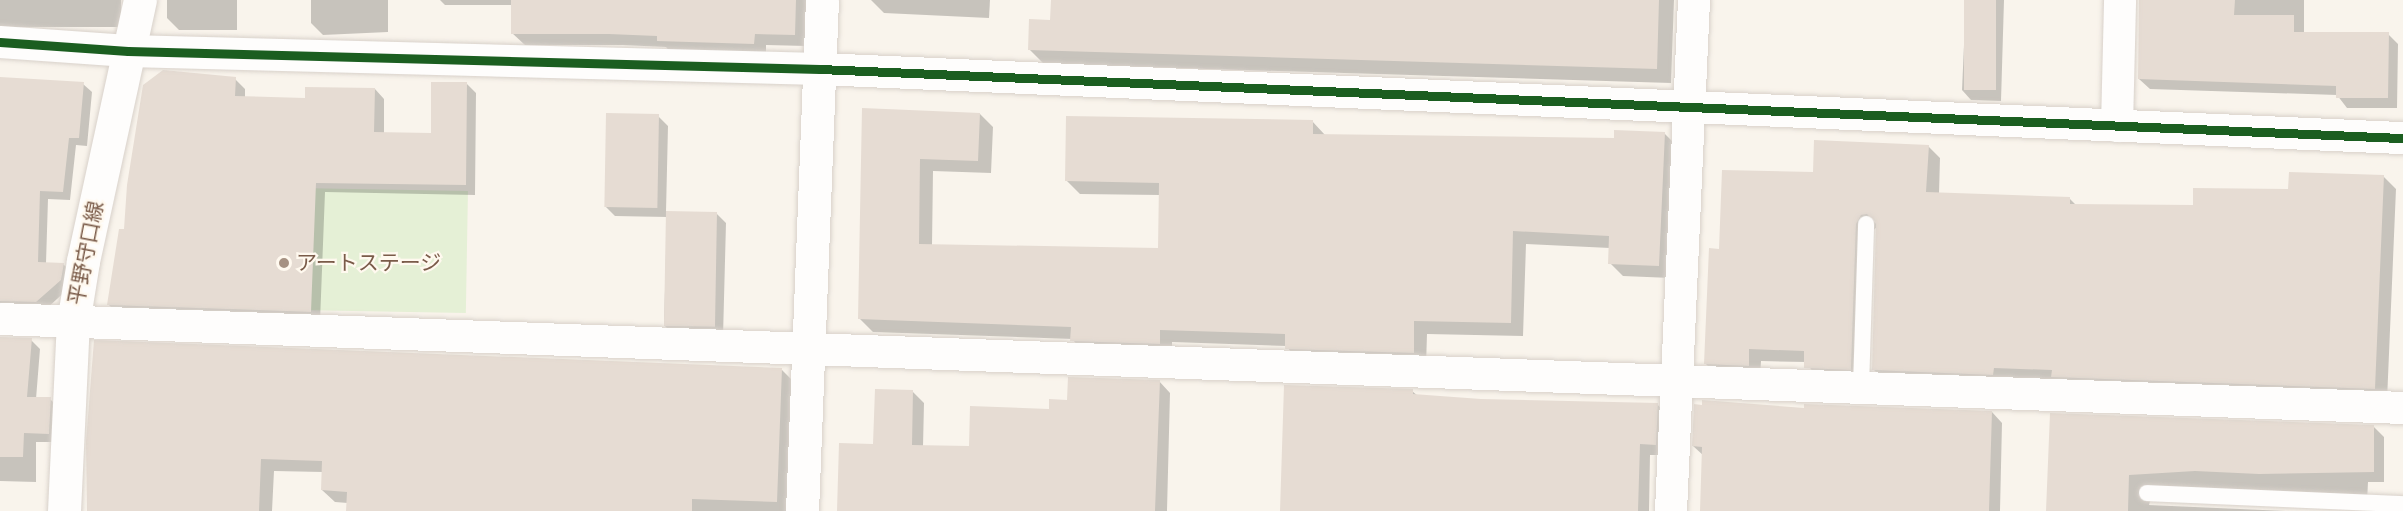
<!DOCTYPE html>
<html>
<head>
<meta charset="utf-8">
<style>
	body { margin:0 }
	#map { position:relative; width:2403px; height:511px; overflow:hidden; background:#f9f4ec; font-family:Arial,"Noto Sans JP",sans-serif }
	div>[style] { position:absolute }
	.green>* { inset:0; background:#e5f0d6; transform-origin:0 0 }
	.shadow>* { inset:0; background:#0003; transform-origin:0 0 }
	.building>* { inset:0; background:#e6dcd3; transform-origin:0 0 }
	.roads { filter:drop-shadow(0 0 2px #d8d1ca) drop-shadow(0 0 2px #d8d1ca) }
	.lane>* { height:16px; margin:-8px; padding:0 8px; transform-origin:8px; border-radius:8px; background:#fefdfc }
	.street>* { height:32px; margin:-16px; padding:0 16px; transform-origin:16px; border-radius:16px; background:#fefdfc }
	.secondary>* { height:33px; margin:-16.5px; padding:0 16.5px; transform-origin:16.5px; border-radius:16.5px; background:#fefdfc }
	.cycleway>* { height:9px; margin:-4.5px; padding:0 4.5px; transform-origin:4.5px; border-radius:4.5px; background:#1b5e20 }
	.dots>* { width:16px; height:16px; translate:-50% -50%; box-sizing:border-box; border:3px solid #fff9ef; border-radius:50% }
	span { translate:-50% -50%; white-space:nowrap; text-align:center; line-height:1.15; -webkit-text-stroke:4.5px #fff9ef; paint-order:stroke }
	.street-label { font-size:21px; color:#7a5b49 }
	.poi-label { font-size:21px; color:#7a5b49 }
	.left { translate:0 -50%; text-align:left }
</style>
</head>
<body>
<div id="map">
	<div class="green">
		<i style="left:237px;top:187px;width:231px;height:122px;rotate:1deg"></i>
	</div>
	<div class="shadow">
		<i style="left:0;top:0;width:121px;height:27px"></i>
		<i style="clip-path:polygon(167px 0,237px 0,237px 30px,179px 30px,167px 18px)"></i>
		<i style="clip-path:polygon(311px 0,388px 0,388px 32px,323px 35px,311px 23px)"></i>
		<i style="clip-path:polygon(440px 0,808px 0,807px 46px,766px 45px,766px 56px,671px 53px,666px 47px,622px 45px,525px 45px,512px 33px,513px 5px,445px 5px)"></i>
		<i style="clip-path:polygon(871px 0,990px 0,989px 18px,884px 13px)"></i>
		<i style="clip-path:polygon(1052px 0,1674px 0,1671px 83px,1044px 64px,1029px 49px,1052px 21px)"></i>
		<i style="clip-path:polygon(1966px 0,2004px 0,2001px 101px,1971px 100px,1962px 90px)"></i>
		<i style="clip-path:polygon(2140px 0,2304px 0,2304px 34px,2388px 34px,2398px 44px,2397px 108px,2347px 108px,2337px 95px,2150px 89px,2139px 79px)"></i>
		<i style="clip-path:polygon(0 79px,83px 84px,92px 92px,87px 146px,76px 145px,70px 200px,48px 199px,46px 263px,63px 264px,71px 272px,69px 288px,45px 310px,0 304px)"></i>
		<i style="clip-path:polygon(235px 79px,245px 89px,245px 98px,306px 99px,375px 89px,384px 99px,384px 134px,433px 135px,466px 83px,476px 93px,475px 195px,325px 192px,320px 322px,118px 314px,108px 304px)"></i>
		<i style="clip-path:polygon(864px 110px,980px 114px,993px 127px,991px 173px,933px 171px,932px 246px,1159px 249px,1160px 195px,1080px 194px,1066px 180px,1312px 121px,1325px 135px,1615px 139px,1664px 133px,1677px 146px,1671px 278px,1623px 276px,1610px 263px,1610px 248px,1526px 244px,1523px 336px,1427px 334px,1426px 366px,1299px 361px,1286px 346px,1172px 342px,1172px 356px,1085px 353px,1072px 339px,873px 332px,860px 319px)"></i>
		<i style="clip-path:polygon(658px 116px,668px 126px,666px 212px,716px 213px,726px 223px,723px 337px,674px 335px,664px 325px,667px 217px,615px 216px,605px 206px)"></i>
		<i style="clip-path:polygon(1928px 146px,1940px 158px,1939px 194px,2070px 199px,2076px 205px,2195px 207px,2383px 176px,2396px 189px,2387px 401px,1886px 382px,1874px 370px,1878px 226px,1867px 236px,1863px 381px,1818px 379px,1806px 362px,1761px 361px,1760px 377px,1718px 376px,1705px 363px,1721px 250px,1814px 174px)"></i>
		<i style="clip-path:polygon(0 338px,31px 340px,40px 349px,36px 399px,50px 399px,59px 408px,58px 442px,36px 442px,36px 482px,0 481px)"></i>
		<i style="clip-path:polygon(96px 342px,782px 370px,794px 382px,790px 511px,347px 511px,348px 503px,335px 502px,322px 490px,323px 472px,274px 471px,272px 511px,87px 511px)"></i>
		<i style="clip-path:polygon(1159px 381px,1170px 393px,1167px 511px,838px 511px,875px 445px,912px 391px,924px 403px,923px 447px,970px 448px,1069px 402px)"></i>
		<i style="clip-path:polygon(1412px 391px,1418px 396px,1481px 400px,1657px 404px,1668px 416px,1667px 455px,1650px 455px,1649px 511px,1281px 511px)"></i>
		<i style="clip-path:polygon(1806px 409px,1992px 412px,2002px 423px,2000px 511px,1702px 511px,1704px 456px,1693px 446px)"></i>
		<i style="clip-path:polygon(2052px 414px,2373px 426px,2384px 437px,2384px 482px,2368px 482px,2367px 502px,2152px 494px,2149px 505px,2286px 511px,2048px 511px)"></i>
	</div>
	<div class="building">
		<i style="clip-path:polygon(511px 0,796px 0,795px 35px,755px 34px,754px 44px,657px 41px,657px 36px,609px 34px,511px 34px)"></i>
		<i style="clip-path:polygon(1051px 0,1659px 0,1657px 69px,1028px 50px,1029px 19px,1050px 20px)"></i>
		<i style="left:1964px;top:0;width:32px;height:90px"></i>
		<i style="clip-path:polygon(2139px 0,2235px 0,2234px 15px,2294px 15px,2294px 32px,2389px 32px,2388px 98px,2336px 98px,2336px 86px,2138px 79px)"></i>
		<i style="clip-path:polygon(163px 70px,236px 77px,235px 96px,305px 98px,305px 87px,375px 88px,374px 132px,431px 133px,431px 82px,467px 82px,466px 185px,316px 183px,311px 312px,107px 305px,119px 229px,124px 229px,127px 185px,143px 85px)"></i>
		<i style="clip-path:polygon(0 77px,84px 82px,79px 138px,69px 138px,63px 192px,40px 191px,38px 262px,64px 263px,61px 280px,36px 302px,0 301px)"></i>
		<i style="clip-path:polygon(862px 108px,980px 113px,978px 161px,920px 159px,919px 244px,1158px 248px,1159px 183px,1065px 181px,1066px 116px,1313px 120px,1313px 134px,1614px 138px,1614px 130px,1665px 132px,1659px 266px,1608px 264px,1609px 236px,1513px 231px,1511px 323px,1414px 321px,1414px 353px,1285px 349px,1285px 334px,1160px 330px,1160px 344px,1070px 341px,1071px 327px,858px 319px)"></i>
		<i style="left:606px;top:113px;width:53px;height:94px;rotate:1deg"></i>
		<i style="clip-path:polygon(1814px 140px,1929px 145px,1926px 192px,2070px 197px,2070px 204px,2193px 205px,2193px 188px,2288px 189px,2289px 172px,2384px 175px,2375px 389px,2051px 377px,2052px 370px,1994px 368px,1993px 375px,1872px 370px,1876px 224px,1867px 214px,1861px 215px,1856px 224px,1851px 370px,1804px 368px,1804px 351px,1749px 349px,1749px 366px,1704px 364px,1709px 248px,1719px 249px,1722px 170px,1813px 172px)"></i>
		<i style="left:666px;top:211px;width:51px;height:115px;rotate:1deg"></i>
		<i style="clip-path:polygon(0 337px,32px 338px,27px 397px,51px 397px,49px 434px,24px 433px,23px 457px,0 457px)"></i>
		<i style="clip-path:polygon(94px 340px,782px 368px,777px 502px,692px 499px,692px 511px,346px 511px,347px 492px,321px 490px,322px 461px,261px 459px,259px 511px,87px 511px,86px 442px)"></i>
		<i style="clip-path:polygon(1068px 377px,1160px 380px,1155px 511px,837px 511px,839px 443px,873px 444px,875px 389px,913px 390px,912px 445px,969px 446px,970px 406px,1049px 409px,1049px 399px,1067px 400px)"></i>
		<i style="clip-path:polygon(1284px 385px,1413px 389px,1413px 394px,1481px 399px,1658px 403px,1656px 445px,1640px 444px,1638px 511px,1280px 511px)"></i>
		<i style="clip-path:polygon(1702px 400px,1804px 408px,1804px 404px,1992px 411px,1989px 511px,1700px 511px,1702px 447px,1692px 446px,1694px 404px,1702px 405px)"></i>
		<i style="clip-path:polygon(2050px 413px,2374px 425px,2374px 472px,2259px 474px,2195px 471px,2129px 475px,2128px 511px,2046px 511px)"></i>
	</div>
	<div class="roads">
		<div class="lane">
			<i style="left:1861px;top:387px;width:163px;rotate:-88.2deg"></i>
			<i style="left:2147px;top:493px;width:256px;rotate:2.5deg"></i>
		</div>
		<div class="street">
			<i style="left:0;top:42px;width:128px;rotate:4deg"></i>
			<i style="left:128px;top:51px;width:692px;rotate:1.49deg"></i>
			<i style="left:820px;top:69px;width:1585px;rotate:2.5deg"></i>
			<i style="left:2117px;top:126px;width:126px;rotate:-88.6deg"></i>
			<i style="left:0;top:319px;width:2405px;rotate:2.12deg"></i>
			<i style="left:1671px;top:511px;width:512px;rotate:-87.42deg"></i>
		</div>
		<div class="secondary">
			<i style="left:64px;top:511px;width:188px;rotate:-87.3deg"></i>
			<i style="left:73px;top:323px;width:63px;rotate:-80.8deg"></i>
			<i style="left:83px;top:261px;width:267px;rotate:-77.7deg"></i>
			<i style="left:802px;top:511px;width:511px;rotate:-87.76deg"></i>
		</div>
	</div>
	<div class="cycleway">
		<i style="left:0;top:42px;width:128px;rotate:4deg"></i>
		<i style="left:128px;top:51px;width:692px;rotate:1.49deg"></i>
		<i style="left:820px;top:69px;width:1585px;rotate:2.5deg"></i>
	</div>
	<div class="dots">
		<i style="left:284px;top:263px;background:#a69182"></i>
	</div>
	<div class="street-label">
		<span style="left:86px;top:253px;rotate:-79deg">平野守口線</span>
	</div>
	<div class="poi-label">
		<span class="left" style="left:296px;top:263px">アートステージ</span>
	</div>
</div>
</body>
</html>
